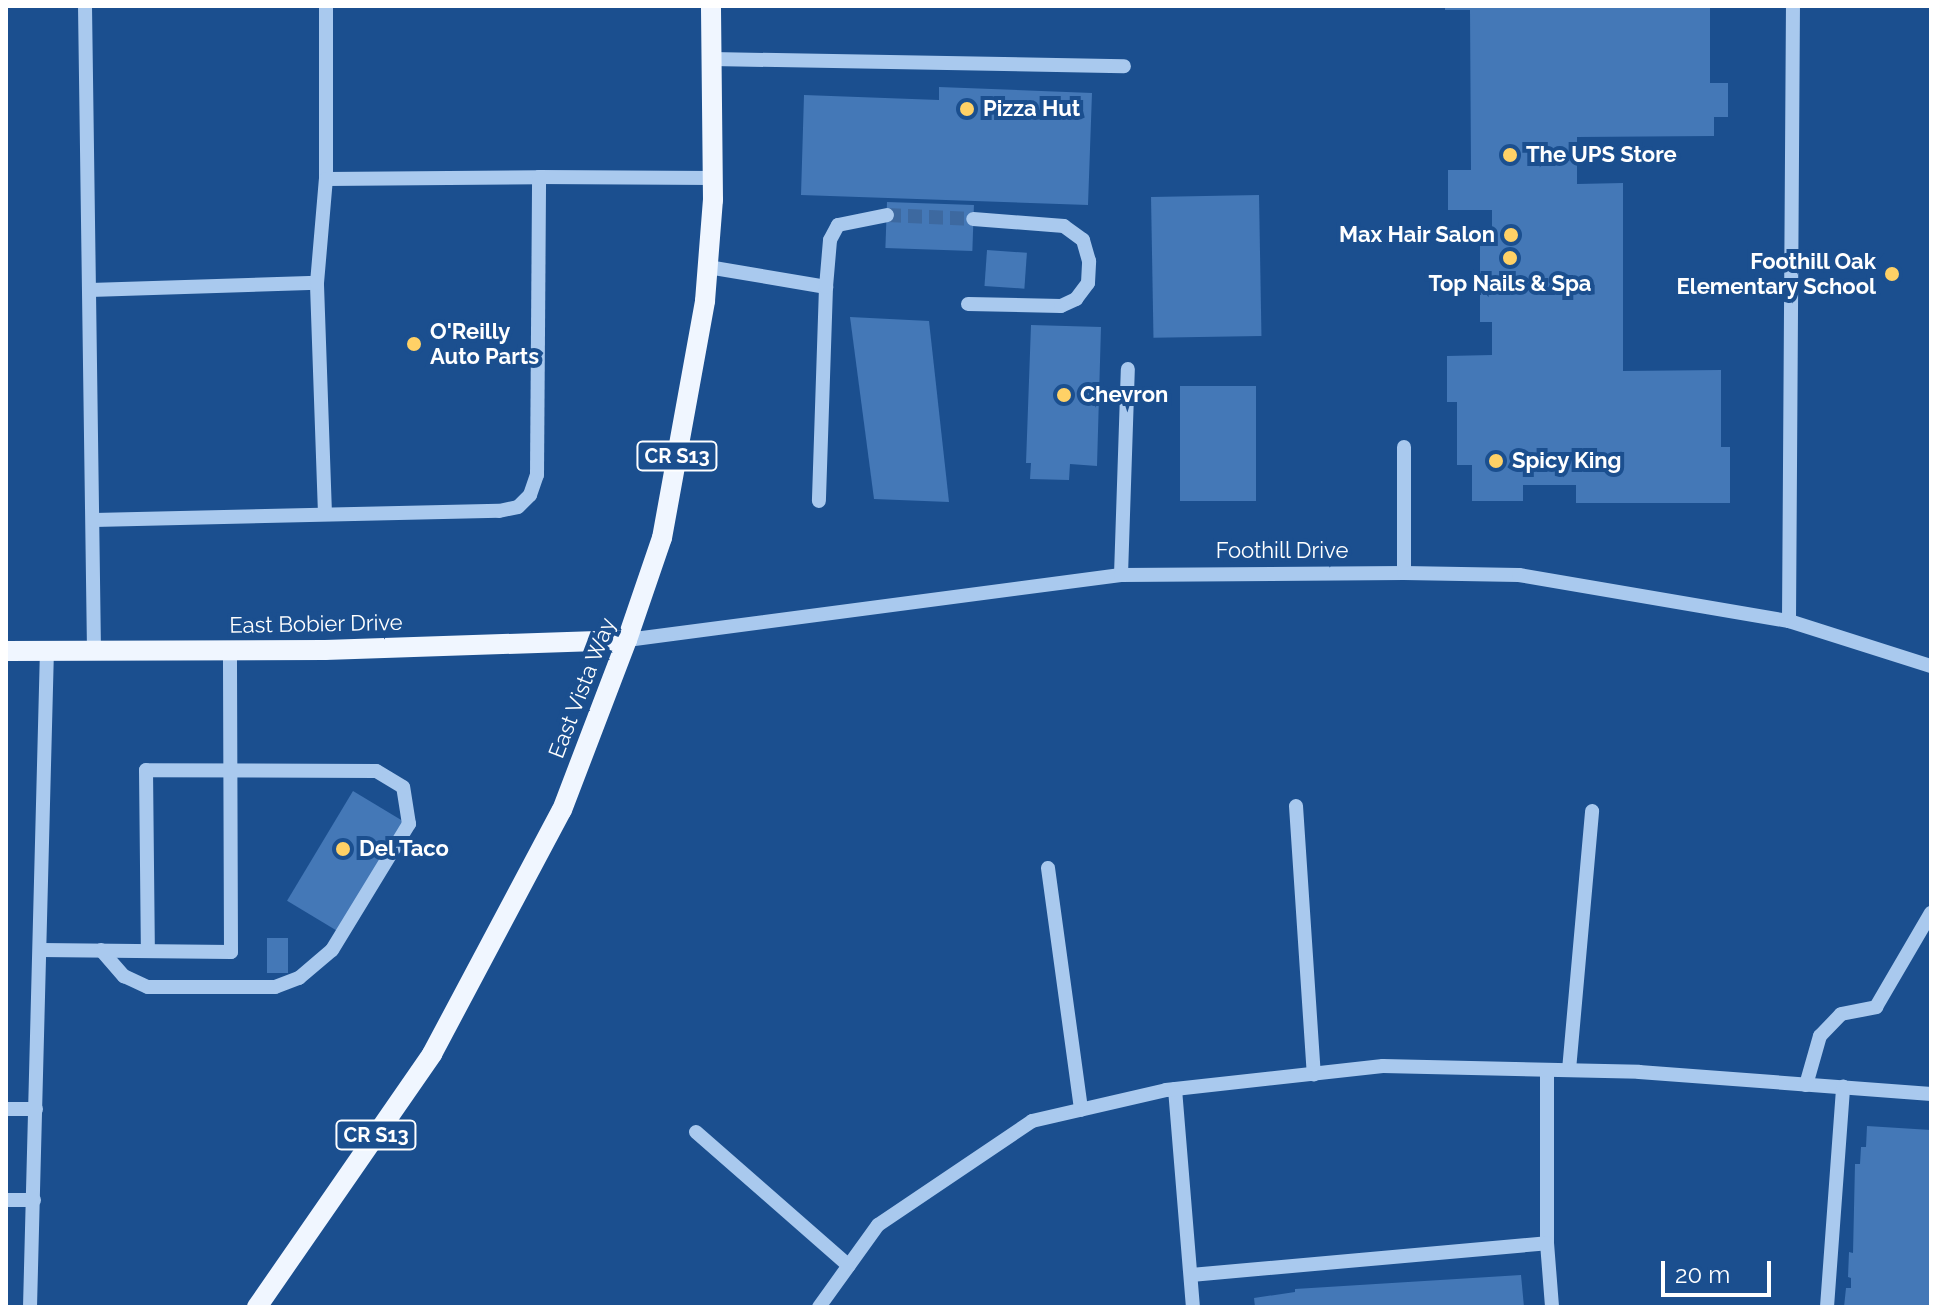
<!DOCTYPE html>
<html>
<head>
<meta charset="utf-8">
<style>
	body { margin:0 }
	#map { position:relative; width:1937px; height:1313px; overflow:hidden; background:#1b4f8f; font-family:Raleway,sans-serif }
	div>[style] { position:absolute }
	.building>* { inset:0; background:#4478b7; transform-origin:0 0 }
	.minor-tunnel>* { height:14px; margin-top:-7px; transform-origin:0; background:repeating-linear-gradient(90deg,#3d69a0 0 14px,transparent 0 21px) }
	.minor>* { height:14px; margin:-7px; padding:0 7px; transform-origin:7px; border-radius:7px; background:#a9c9ee }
	.major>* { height:20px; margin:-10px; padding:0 10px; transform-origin:10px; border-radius:10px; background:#f0f6ff }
	.dots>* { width:22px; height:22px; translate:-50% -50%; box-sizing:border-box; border:4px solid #1b4f8f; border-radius:50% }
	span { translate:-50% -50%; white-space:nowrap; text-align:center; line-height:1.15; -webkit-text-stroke:8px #1b4f8f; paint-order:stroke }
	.shield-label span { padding:2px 6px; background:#1b4f8f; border:2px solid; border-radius:6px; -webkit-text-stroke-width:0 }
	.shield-label { font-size:20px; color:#fff; font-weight:700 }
	.poi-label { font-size:22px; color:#fff; font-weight:700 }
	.left { translate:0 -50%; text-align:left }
	.right { translate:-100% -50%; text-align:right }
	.street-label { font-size:22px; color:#fff }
	.frame { position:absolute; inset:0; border:8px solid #fff; pointer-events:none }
	.scale { position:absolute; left:1661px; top:1261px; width:110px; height:36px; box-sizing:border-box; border:4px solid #fff; border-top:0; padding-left:10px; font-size:24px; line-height:28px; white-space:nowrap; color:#fff; -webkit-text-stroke:6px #1b4f8f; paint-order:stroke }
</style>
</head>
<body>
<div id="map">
	<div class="building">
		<i style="clip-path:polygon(1445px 6px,1710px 6px,1710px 83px,1728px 83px,1728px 117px,1714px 117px,1714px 136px,1577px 137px,1577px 184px,1623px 183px,1623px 371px,1721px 370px,1721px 447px,1730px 447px,1730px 503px,1576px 503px,1576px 485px,1523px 485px,1523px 501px,1472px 501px,1472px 465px,1457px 465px,1457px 402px,1447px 402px,1447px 356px,1492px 355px,1492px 322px,1480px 322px,1480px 243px,1492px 243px,1492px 210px,1448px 210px,1448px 170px,1471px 170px,1470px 10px,1445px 10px)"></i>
		<i style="clip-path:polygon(939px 87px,1092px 93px,1088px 205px,801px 195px,804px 95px,939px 100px)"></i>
		<i style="left:1259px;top:195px;width:141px;height:108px;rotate:89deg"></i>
		<i style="left:887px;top:202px;width:87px;height:46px;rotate:2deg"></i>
		<i style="left:987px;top:250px;width:40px;height:36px;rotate:4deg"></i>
		<i style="clip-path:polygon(850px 317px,929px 321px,949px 502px,874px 499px)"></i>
		<i style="clip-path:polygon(1031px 325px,1101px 327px,1097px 466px,1070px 464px,1069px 480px,1030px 479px,1031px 463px,1026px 463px)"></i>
		<i style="left:1180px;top:386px;width:76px;height:115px"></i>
		<i style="left:353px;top:791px;width:63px;height:128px;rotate:31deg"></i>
		<i style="left:267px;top:938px;width:21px;height:35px"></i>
		<i style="clip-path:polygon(1867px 1126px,1931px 1130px,1931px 1307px,1844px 1307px,1846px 1288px,1851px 1288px,1851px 1278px,1848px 1277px,1849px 1252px,1853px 1253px,1855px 1164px,1860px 1164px,1861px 1147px,1866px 1147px)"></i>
		<i style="clip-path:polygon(1521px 1275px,1524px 1307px,1255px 1307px,1254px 1298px,1295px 1292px,1295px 1289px)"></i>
	</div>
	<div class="minor-tunnel">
		<i style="left:887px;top:215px;width:86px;rotate:2.7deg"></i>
	</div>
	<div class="minor">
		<i style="left:85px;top:6px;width:645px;rotate:89.2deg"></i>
		<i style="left:326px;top:6px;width:173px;rotate:90deg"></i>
		<i style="left:326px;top:179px;width:213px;rotate:-0.5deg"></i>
		<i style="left:712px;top:59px;width:412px;rotate:1deg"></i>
		<i style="left:708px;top:267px;width:120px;rotate:9.6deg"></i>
		<i style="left:826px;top:287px;width:214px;rotate:91.9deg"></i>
		<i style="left:826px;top:287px;width:47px;rotate:-85.1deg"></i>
		<i style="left:830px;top:240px;width:17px;rotate:-62deg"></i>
		<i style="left:838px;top:225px;width:50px;rotate:-11.5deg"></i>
		<i style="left:90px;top:290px;width:227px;rotate:-1.8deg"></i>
		<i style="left:968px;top:304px;width:93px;rotate:1.2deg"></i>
		<i style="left:1061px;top:306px;width:17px;rotate:-25deg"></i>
		<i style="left:1076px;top:299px;width:20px;rotate:-53deg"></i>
		<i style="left:1088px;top:283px;width:22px;rotate:-87deg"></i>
		<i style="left:1089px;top:261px;width:22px;rotate:-106deg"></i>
		<i style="left:1083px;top:240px;width:24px;rotate:-144deg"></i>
		<i style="left:1064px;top:226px;width:91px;rotate:-175.6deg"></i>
		<i style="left:1404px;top:447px;width:126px;rotate:90deg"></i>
		<i style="left:325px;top:514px;width:231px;rotate:-92deg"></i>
		<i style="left:317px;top:283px;width:104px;rotate:-85.1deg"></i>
		<i style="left:94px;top:520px;width:405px;rotate:-1.3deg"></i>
		<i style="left:499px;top:511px;width:19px;rotate:-12deg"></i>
		<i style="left:518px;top:507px;width:17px;rotate:-45deg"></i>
		<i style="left:530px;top:495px;width:21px;rotate:-71deg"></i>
		<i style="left:537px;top:475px;width:298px;rotate:-89.6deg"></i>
		<i style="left:539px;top:177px;width:174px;rotate:0.3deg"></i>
		<i style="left:1121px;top:575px;width:206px;rotate:-88.1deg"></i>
		<i style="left:1789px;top:621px;width:615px;rotate:-89.63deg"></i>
		<i style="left:627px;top:640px;width:498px;rotate:-7.5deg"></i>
		<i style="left:1121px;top:575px;width:283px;rotate:-0.4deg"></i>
		<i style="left:1404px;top:573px;width:115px;rotate:1deg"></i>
		<i style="left:1519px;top:575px;width:274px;rotate:9.7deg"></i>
		<i style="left:1789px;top:621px;width:149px;rotate:17.6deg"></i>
		<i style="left:1296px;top:806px;width:269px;rotate:86.2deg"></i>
		<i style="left:1048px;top:868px;width:244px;rotate:82.2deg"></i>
		<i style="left:41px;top:950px;width:190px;rotate:0.6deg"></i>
		<i style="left:231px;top:952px;width:302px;rotate:-90.2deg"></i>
		<i style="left:101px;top:950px;width:35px;rotate:49deg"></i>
		<i style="left:124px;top:976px;width:26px;rotate:25deg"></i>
		<i style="left:148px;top:987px;width:127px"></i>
		<i style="left:275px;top:987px;width:26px;rotate:-21deg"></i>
		<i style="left:299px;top:978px;width:43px;rotate:-40.3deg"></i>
		<i style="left:332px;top:950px;width:148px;rotate:-58.6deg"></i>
		<i style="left:409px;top:824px;width:37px;rotate:-99deg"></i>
		<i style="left:403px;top:787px;width:31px;rotate:-149deg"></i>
		<i style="left:376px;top:771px;width:230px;rotate:-179.8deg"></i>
		<i style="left:146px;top:770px;width:181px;rotate:89.4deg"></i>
		<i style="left:1547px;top:1070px;width:173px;rotate:90deg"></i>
		<i style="left:1547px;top:1243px;width:64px;rotate:85.5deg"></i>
		<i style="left:1569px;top:1070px;width:260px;rotate:-84.9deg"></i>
		<i style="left:1806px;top:1085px;width:51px;rotate:-74.1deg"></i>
		<i style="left:1820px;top:1036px;width:30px;rotate:-46deg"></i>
		<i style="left:1841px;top:1014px;width:36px;rotate:-11deg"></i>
		<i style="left:1876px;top:1007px;width:109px;rotate:-59.7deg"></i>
		<i style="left:1175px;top:1089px;width:219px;rotate:85.3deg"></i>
		<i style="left:6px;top:1109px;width:30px"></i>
		<i style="left:696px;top:1132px;width:203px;rotate:41.2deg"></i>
		<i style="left:6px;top:1200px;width:28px"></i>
		<i style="left:1191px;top:1275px;width:357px;rotate:-5.1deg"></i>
		<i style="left:30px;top:1307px;width:656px;rotate:-88.52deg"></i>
		<i style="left:819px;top:1307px;width:101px;rotate:-54.3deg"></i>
		<i style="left:878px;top:1225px;width:186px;rotate:-34deg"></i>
		<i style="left:1032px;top:1121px;width:138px;rotate:-13deg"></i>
		<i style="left:1166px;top:1090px;width:218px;rotate:-6.3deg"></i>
		<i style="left:1383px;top:1066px;width:256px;rotate:1.3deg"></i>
		<i style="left:1639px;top:1072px;width:293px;rotate:4.3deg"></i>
		<i style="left:1827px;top:1307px;width:221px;rotate:-85.8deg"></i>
	</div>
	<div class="major">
		<i style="left:6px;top:651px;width:319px;rotate:-0.2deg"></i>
		<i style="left:325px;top:650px;width:302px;rotate:-1.9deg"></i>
		<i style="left:257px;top:1307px;width:308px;rotate:-55.3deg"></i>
		<i style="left:432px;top:1054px;width:276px;rotate:-62deg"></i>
		<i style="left:562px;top:810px;width:182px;rotate:-69.1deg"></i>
		<i style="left:627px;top:640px;width:108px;rotate:-71.1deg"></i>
		<i style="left:662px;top:538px;width:241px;rotate:-79.7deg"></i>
		<i style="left:705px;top:301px;width:101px;rotate:-85.5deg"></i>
		<i style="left:713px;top:200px;width:194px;rotate:-90.6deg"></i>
	</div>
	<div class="dots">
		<i style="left:967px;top:109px;background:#ffd166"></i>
		<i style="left:1510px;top:155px;background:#ffd166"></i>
		<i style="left:1511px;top:235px;background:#ffd166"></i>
		<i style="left:1510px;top:258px;background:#ffd166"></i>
		<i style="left:1892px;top:274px;background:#ffd166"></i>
		<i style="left:414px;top:344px;background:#ffd166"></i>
		<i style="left:1064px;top:395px;background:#ffd166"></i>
		<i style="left:1496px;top:461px;background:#ffd166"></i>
		<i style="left:343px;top:849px;background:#ffd166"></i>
	</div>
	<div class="shield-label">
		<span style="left:677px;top:456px">CR S13</span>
		<span style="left:376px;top:1135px">CR S13</span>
	</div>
	<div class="poi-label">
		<span class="left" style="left:983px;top:109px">Pizza Hut</span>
		<span class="left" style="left:1526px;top:155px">The UPS Store</span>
		<span class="right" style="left:1495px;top:235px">Max Hair Salon</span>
		<span class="right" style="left:1876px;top:274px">Foothill Oak<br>Elementary School</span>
		<span style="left:1510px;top:284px">Top Nails &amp; Spa</span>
		<span class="left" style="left:430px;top:344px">O'Reilly<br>Auto Parts</span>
		<span class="left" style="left:1080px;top:395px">Chevron</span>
		<span class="left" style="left:1512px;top:461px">Spicy King</span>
		<span class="left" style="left:359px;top:849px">Del Taco</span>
	</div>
	<div class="street-label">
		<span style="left:1282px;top:551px">Foothill Drive</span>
		<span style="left:316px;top:624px;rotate:-1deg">East Bobier Drive</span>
		<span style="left:582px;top:688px;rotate:-69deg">East Vista Way</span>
	</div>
	<div class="frame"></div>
	<div class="scale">20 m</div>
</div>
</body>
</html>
